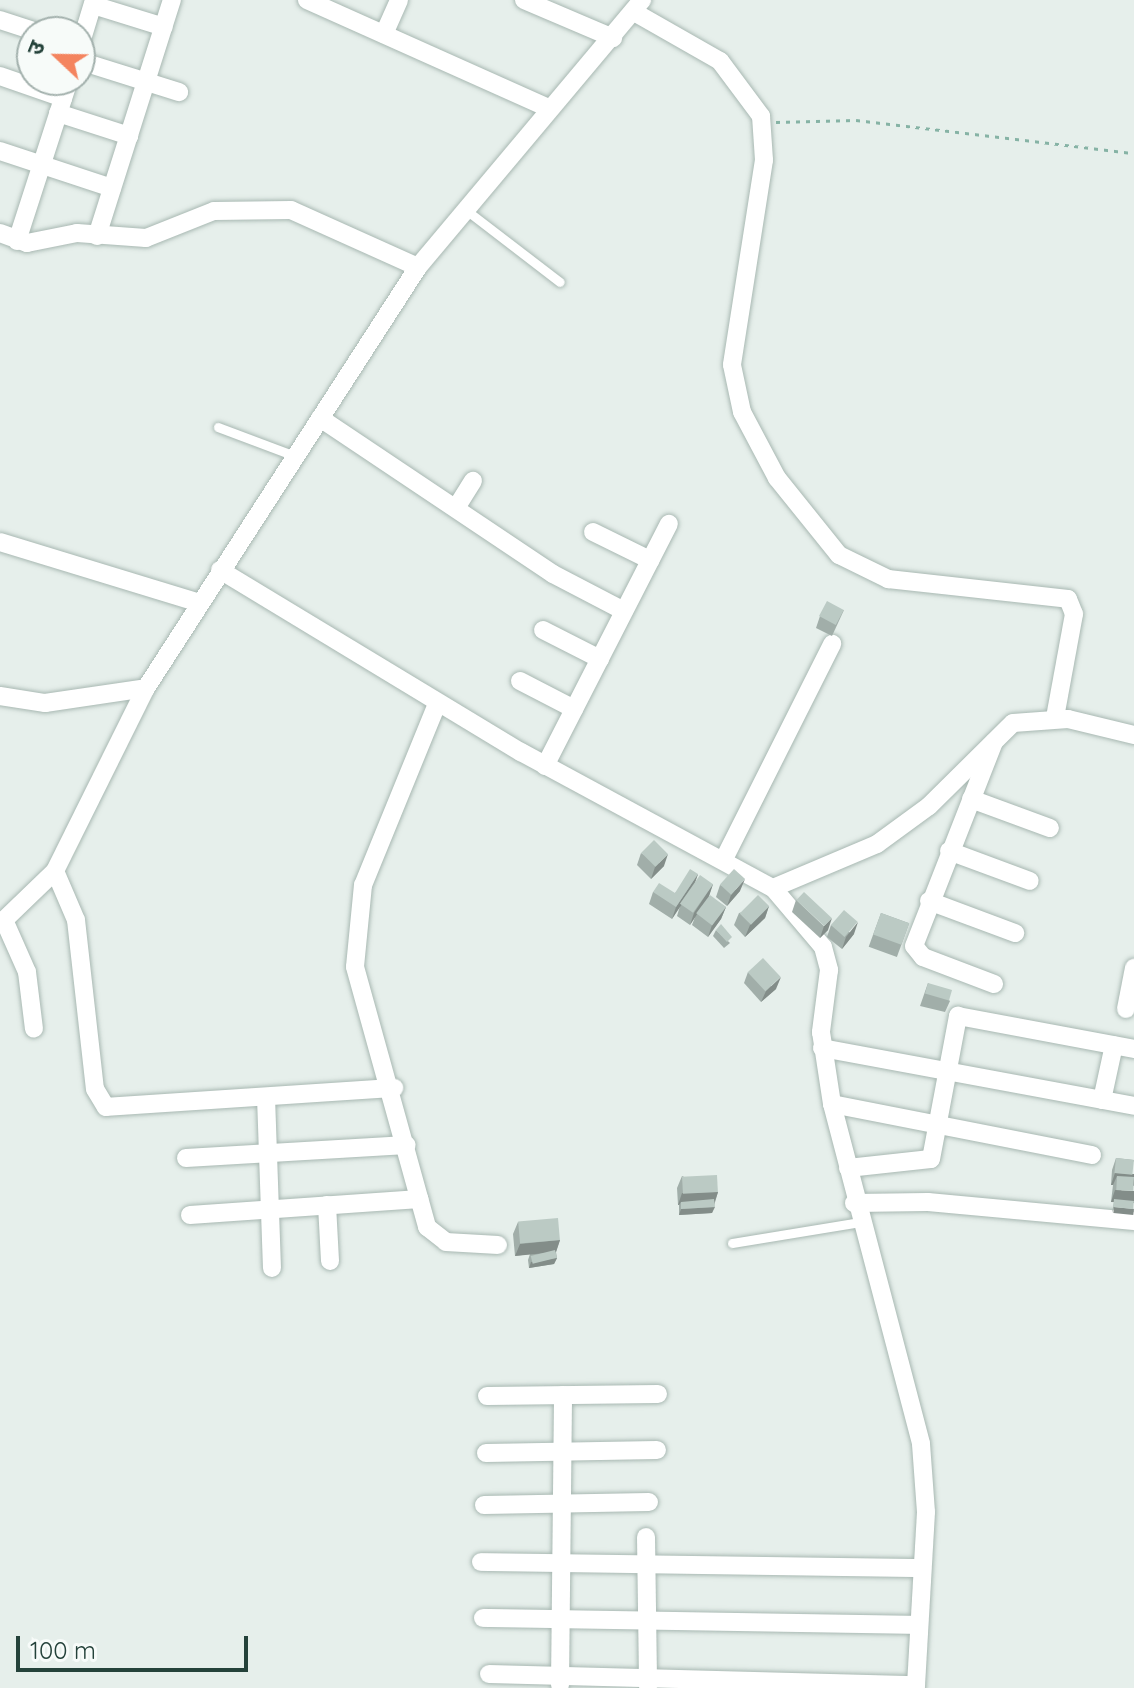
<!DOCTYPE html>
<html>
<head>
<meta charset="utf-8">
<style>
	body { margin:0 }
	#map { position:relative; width:1134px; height:1688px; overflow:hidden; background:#e6efeb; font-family:Quicksand,"Noto Sans Devanagari",sans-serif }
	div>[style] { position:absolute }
	.path>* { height:3px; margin-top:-1.5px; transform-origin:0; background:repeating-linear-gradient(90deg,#86b3a5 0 4px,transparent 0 10px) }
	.roads { filter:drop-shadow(0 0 2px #a8b8b2) drop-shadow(0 0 2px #a8b8b2) }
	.lane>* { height:9px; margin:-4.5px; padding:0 4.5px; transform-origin:4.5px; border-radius:4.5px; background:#fff }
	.street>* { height:18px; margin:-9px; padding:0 9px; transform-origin:9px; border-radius:9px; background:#fff }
	.wall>* { inset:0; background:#a1aea9; transform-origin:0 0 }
	.shaded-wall>* { inset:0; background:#838d89; transform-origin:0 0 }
	.building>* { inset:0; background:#bbcac4; transform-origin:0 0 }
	span { translate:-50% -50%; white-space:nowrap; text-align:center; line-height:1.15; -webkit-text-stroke:8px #f7fbf9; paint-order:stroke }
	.north { position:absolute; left:16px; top:16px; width:80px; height:80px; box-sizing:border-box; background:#f7fbf9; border:2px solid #a3b1ad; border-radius:50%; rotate:292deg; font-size:22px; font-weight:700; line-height:32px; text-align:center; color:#24423a }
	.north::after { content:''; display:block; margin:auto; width:28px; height:36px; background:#f4845f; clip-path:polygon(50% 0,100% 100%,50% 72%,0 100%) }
	.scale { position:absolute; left:16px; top:1636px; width:232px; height:36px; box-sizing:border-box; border:4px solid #24423a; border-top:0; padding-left:10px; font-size:24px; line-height:28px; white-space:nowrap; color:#24423a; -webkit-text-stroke:6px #f7fbf9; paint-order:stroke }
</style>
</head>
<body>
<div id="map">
	<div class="path">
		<i style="left:776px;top:122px;width:80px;rotate:-1.4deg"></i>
		<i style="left:856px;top:120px;width:280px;rotate:6.8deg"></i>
	</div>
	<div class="roads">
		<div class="lane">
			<i style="left:466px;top:210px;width:118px;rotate:37.5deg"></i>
			<i style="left:218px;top:427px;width:82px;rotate:20.6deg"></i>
			<i style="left:732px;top:1243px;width:130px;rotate:-9.3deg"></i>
		</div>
		<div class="street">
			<i style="left:307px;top:0;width:265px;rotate:24.1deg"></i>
			<i style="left:524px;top:0;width:97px;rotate:23.1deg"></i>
			<i style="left:93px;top:5px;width:74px;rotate:17.2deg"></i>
			<i style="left:634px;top:12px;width:99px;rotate:29.7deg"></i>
			<i style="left:720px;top:61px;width:69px;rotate:53.3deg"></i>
			<i style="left:761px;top:116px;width:44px;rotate:86.1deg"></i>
			<i style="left:764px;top:160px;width:207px;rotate:98.9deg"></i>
			<i style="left:732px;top:365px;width:48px;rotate:78deg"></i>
			<i style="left:742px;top:412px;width:75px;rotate:62.1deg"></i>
			<i style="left:777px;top:478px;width:99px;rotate:51.2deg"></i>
			<i style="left:839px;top:555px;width:55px;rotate:26.1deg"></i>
			<i style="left:888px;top:579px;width:181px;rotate:6.3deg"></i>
			<i style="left:1068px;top:599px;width:16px;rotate:68deg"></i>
			<i style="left:1074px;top:614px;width:106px;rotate:100.4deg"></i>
			<i style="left:0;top:20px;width:38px;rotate:18deg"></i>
			<i style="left:384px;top:34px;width:37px;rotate:-66deg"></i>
			<i style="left:80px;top:46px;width:48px;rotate:-73.1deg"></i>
			<i style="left:80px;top:61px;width:104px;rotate:17.4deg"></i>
			<i style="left:0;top:76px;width:67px;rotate:19.2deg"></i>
			<i style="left:58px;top:113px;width:75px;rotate:17.9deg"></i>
			<i style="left:0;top:151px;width:118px;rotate:18.3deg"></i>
			<i style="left:0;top:233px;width:29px;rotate:20deg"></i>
			<i style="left:27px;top:243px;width:51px;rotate:-11.3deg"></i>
			<i style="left:77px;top:233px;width:69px;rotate:4.1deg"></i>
			<i style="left:146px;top:238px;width:73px;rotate:-21.7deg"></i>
			<i style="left:214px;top:211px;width:77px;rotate:-0.7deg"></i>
			<i style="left:291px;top:210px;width:139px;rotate:24.2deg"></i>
			<i style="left:97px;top:236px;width:248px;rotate:-72.4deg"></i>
			<i style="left:17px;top:241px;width:169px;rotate:-72.1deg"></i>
			<i style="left:320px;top:418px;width:280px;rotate:33.8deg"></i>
			<i style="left:553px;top:574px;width:80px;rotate:27.5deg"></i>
			<i style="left:456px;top:508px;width:32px;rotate:-58deg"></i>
			<i style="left:593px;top:532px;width:64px;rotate:26.2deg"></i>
			<i style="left:0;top:542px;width:208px;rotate:17deg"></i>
			<i style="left:220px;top:570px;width:352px;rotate:31.2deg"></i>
			<i style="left:521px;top:752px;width:286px;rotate:28.4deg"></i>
			<i style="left:773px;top:888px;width:77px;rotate:49.7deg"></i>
			<i style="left:823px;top:947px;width:24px;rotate:75deg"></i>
			<i style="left:829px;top:970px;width:63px;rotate:97.4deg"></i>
			<i style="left:821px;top:1032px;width:73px;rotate:81.3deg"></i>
			<i style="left:832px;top:1104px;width:351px;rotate:75.3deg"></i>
			<i style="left:921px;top:1444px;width:68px;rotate:85.8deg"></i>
			<i style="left:926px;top:1512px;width:176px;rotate:93.3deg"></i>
			<i style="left:543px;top:630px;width:64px;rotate:27deg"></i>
			<i style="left:520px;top:681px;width:61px;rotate:27.4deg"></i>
			<i style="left:0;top:696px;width:46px;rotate:8.8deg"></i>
			<i style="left:45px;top:703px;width:102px;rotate:-8.4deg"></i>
			<i style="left:437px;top:704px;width:196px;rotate:112.2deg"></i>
			<i style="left:363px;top:885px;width:82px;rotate:95.6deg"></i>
			<i style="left:355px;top:967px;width:270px;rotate:74.5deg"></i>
			<i style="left:427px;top:1227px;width:24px;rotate:38deg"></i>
			<i style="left:446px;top:1242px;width:52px;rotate:3.3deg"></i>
			<i style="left:545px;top:766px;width:272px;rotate:-62.9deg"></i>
			<i style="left:971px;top:799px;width:84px;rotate:20.2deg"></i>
			<i style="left:949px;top:851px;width:86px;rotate:20.3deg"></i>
			<i style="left:724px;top:859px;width:241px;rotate:-63.3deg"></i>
			<i style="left:55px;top:871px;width:53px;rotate:66.8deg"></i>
			<i style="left:76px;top:920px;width:170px;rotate:83.6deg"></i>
			<i style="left:95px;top:1089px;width:21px;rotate:59deg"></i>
			<i style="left:106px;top:1107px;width:289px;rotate:-3.8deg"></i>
			<i style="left:773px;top:888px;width:113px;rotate:-22.9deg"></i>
			<i style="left:877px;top:844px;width:64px;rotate:-36.2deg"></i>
			<i style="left:929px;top:806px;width:118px;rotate:-44.7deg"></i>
			<i style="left:1013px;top:723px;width:55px;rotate:-4.2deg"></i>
			<i style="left:1068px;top:719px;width:68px;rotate:13.6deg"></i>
			<i style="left:929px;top:901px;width:92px;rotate:20.4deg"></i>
			<i style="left:4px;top:920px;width:57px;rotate:66.1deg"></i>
			<i style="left:27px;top:972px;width:57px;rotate:83deg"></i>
			<i style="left:0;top:924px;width:76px;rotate:-43.9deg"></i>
			<i style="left:55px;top:871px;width:204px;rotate:-63.6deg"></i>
			<i style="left:146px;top:688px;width:501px;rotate:-57.13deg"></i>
			<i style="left:418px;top:267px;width:349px;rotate:-50deg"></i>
			<i style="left:994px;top:984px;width:76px;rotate:-159.2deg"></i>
			<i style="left:923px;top:957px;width:14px;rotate:-129deg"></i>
			<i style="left:914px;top:946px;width:219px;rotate:-68.6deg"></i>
			<i style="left:1126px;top:1009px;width:42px;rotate:-79deg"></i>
			<i style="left:822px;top:1048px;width:317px;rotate:10.5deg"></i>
			<i style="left:266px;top:1097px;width:171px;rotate:88deg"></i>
			<i style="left:1102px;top:1100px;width:56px;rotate:-77.7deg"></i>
			<i style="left:832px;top:1104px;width:265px;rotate:11.1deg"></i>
			<i style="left:186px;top:1158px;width:221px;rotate:-3.4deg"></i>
			<i style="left:848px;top:1168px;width:83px;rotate:-6.2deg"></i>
			<i style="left:931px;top:1159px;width:146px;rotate:-79.3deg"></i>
			<i style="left:958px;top:1016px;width:179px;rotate:10.6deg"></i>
			<i style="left:854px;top:1203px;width:74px;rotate:-0.8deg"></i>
			<i style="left:928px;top:1202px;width:207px;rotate:5.3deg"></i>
			<i style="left:327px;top:1205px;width:56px;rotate:86.9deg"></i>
			<i style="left:190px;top:1215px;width:230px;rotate:-4deg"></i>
			<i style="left:487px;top:1396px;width:171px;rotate:-0.7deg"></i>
			<i style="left:486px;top:1453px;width:171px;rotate:-1deg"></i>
			<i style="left:484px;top:1505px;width:165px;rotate:-1deg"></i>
			<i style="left:646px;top:1537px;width:150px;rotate:89.2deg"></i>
			<i style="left:481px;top:1562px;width:441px;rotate:0.8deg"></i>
			<i style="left:483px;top:1618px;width:431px;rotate:0.9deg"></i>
			<i style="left:489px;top:1674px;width:427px;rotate:1.5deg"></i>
			<i style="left:560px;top:1685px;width:290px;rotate:-89.4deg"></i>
		</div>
	</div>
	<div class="wall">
		<i style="clip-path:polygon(844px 610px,832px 636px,816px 628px,820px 616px)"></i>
		<i style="clip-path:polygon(641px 853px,664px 866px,651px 879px,637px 865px)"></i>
		<i style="clip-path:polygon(698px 874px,694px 884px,713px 884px,709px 896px,726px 907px,721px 919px,708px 937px,692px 925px,695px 917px,690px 925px,677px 916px,680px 906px,672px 919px,649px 904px,653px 892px,675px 893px)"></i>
		<i style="clip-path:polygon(720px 885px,740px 891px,727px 906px,716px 897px)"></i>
		<i style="clip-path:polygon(796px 900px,828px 930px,820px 938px,792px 912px)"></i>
		<i style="clip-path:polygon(769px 906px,765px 918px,745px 937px,734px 925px,739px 913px)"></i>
		<i style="left:881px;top:913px;width:30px;height:36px;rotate:20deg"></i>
		<i style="clip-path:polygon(831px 925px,854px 934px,842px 949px,827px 937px)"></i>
		<i style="clip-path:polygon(716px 930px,730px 943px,724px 948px,713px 936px)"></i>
		<i style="clip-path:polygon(748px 972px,776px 989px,761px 1002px,744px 983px)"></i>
		<i style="clip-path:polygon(928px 983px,950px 1001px,945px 1012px,920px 1006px)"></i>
		<i style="clip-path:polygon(1116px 1158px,1134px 1160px,1112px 1213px,1114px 1202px,1111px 1202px,1113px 1185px,1111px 1185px,1112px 1170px)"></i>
		<i style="clip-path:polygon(682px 1176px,718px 1192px,712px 1213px,679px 1215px,679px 1205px,678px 1205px,677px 1188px)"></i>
		<i style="clip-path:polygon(518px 1222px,560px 1240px,556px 1252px,557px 1258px,554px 1264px,529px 1268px,528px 1260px,530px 1254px,515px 1256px,513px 1234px)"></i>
	</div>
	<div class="shaded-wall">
		<i style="clip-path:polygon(668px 854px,664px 866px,651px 879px,655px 867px)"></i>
		<i style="clip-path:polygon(698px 874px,694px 886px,672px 919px,676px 907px)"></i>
		<i style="clip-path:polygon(745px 879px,740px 891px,727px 906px,731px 895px)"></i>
		<i style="clip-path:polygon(713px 884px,709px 896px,690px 925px,694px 913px)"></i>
		<i style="clip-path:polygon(769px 906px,765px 918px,745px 937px,750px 925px)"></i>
		<i style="clip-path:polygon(726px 907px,721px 919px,708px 937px,712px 925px)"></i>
		<i style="clip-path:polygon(832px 918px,828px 930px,820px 938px,824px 926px)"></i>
		<i style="clip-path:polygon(858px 922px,854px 934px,842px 949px,846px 937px)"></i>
		<i style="clip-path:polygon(781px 977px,776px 989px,761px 1002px,766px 991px)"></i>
		<i style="clip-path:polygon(1115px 1173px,1134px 1174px,1134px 1186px,1117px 1176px,1113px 1185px,1111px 1185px)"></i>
		<i style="clip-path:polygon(1115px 1190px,1134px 1191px,1134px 1203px,1111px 1202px)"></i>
		<i style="clip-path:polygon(718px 1192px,714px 1204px,681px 1202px,679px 1205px,678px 1205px,682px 1193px)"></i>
		<i style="clip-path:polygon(715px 1207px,712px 1213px,679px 1215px,681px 1209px)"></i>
		<i style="left:1114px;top:1207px;width:20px;height:6px;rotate:6deg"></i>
		<i style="clip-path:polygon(560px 1240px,556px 1252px,515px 1256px,520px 1244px)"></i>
		<i style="clip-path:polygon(557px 1258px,554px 1264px,529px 1268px,531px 1262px)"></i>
	</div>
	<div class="building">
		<i style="left:827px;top:601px;width:19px;height:17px;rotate:28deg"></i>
		<i style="left:654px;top:840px;width:20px;height:18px;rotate:45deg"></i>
		<i style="clip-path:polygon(690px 869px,698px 874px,676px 907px,653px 892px,659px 883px,675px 893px)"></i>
		<i style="left:734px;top:869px;width:15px;height:21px;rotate:42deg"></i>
		<i style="left:700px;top:875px;width:16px;height:35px;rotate:35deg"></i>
		<i style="left:804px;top:892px;width:38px;height:11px;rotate:43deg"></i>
		<i style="left:710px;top:895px;width:20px;height:23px;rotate:37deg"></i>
		<i style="left:758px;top:895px;width:16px;height:26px;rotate:45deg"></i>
		<i style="left:844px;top:910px;width:18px;height:20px;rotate:41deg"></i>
		<i style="left:881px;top:913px;width:30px;height:23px;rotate:20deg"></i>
		<i style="clip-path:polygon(721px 924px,732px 937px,727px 942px,716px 930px)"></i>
		<i style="left:763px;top:958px;width:26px;height:21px;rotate:47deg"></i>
		<i style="left:928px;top:983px;width:25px;height:11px;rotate:16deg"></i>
		<i style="left:1116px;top:1158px;width:18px;height:15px;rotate:6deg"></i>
		<i style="left:717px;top:1175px;width:17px;height:35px;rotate:87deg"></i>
		<i style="left:1117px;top:1176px;width:17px;height:14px;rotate:3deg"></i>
		<i style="clip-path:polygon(714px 1199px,715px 1207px,681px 1209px,681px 1202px)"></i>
		<i style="left:1114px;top:1199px;width:20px;height:8px;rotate:6deg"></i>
		<i style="left:558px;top:1218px;width:22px;height:40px;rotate:85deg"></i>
		<i style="left:555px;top:1250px;width:8px;height:25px;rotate:76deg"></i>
	</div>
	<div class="north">उ</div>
	<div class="scale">100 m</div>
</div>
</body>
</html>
